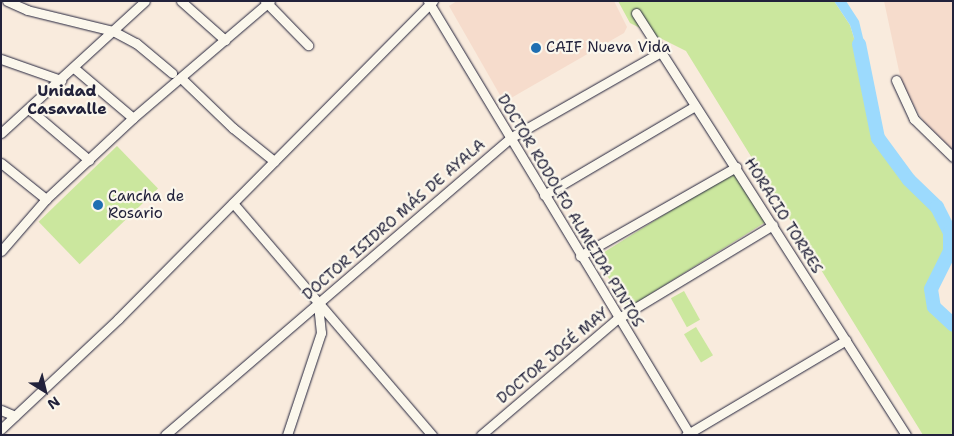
<!DOCTYPE html>
<html>
<head>
<meta charset="utf-8">
<style>
	body { margin:0 }
	#map { position:relative; width:954px; height:436px; overflow:hidden; background:#f9ebdd; font-family:"Shantell Sans",sans-serif }
	div>[style] { position:absolute }
	.built>* { inset:0; background:#f6dccc }
	.green>* { inset:0; background:#cbe79e; transform-origin:0 0 }
	.water>* { inset:0; background:#9cdafd }
	.river>* { height:14px; margin:-7px; padding:0 7px; transform-origin:7px; border-radius:7px; background:#9cdafd }
	.roads { filter:drop-shadow(0 0 1px #22223b) drop-shadow(0 0 1px #22223b) }
	.minor>* { height:9px; margin:-4.5px; padding:0 4.5px; transform-origin:4.5px; border-radius:4.5px; background:#fbf7ec }
	.dots>* { width:14px; height:14px; translate:-50% -50%; box-sizing:border-box; border:2px solid #fbf7ec; border-radius:50% }
	span { translate:-50% -50%; white-space:nowrap; text-align:center; line-height:1.15; -webkit-text-stroke:4.5px #fbf7ec; paint-order:stroke }
	.poi-label { font-size:15px; color:#22223b }
	.left { translate:0 -50%; text-align:left }
	.street-label { font-size:15px; color:#22223b }
	.neighbourhood-label { font-size:16px; color:#22223b; font-weight:700 }
	.frame { position:absolute; inset:0; border:2px solid #22223b; pointer-events:none }
	.north { position:absolute; left:20px; top:366px; width:50px; height:50px; -webkit-text-stroke:4px #fbf7ec; paint-order:stroke; rotate:144deg; font-size:14px; font-weight:700; line-height:20px; text-align:center; color:#22223b }
	.north::after { content:''; display:block; margin:auto; width:18px; height:22px; background:#22223b; clip-path:polygon(50% 0,100% 100%,50% 72%,0 100%) }
</style>
</head>
<body>
<div id="map">
	<div class="built">
		<i style="clip-path:polygon(457px 1px,614px 1px,627px 27px,624px 33px,504px 102px,449px 6px)"></i>
		<i style="clip-path:polygon(884px 1px,953px 1px,953px 151px,924px 122px,902px 85px)"></i>
	</div>
	<div class="green">
		<i style="clip-path:polygon(618px 1px,834px 1px,850px 25px,861px 61px,878px 138px,909px 180px,937px 207px,950px 232px,950px 251px,931px 289px,934px 307px,953px 325px,953px 435px,923px 435px,686px 51px,630px 23px)"></i>
		<i style="left:117px;top:146px;width:59px;height:109px;rotate:46deg"></i>
		<i style="left:734px;top:171px;width:60px;height:163px;rotate:58deg"></i>
		<i style="left:684px;top:291px;width:33px;height:15px;rotate:61deg"></i>
		<i style="left:696px;top:327px;width:33px;height:14px;rotate:59deg"></i>
	</div>
	<div class="water">
		<i style="clip-path:polygon(834px 1px,846px 1px,859px 21px,864px 42px,861px 61px,850px 25px)"></i>
	</div>
	<div class="river">
		<i style="left:859px;top:44px;width:96px;rotate:78.6deg"></i>
		<i style="left:878px;top:138px;width:52px;rotate:53.6deg"></i>
		<i style="left:909px;top:180px;width:39px;rotate:44deg"></i>
		<i style="left:937px;top:207px;width:28px;rotate:63deg"></i>
		<i style="left:950px;top:232px;width:19px;rotate:90deg"></i>
		<i style="left:950px;top:251px;width:42px;rotate:116.6deg"></i>
		<i style="left:931px;top:289px;width:18px;rotate:81deg"></i>
		<i style="left:934px;top:307px;width:26px;rotate:43deg"></i>
	</div>
	<div class="roads">
		<div class="minor">
			<i style="left:7px;top:1px;width:22px;rotate:24deg"></i>
			<i style="left:27px;top:10px;width:89px;rotate:13.7deg"></i>
			<i style="left:113px;top:31px;width:26px;rotate:28deg"></i>
			<i style="left:136px;top:43px;width:47px;rotate:39.8deg"></i>
			<i style="left:181px;top:1px;width:59px;rotate:41.6deg"></i>
			<i style="left:265px;top:1px;width:62px;rotate:45.7deg"></i>
			<i style="left:428px;top:1px;width:507px;rotate:58.88deg"></i>
			<i style="left:636px;top:13px;width:501px;rotate:57.39deg"></i>
			<i style="left:1px;top:59px;width:64px;rotate:19.3deg"></i>
			<i style="left:74px;top:68px;width:77px;rotate:40.3deg"></i>
			<i style="left:181px;top:78px;width:72px;rotate:43.9deg"></i>
			<i style="left:233px;top:128px;width:53px;rotate:38.8deg"></i>
			<i style="left:896px;top:80px;width:43px;rotate:65.2deg"></i>
			<i style="left:914px;top:119px;width:54px;rotate:44.3deg"></i>
			<i style="left:29px;top:109px;width:79px;rotate:40.4deg"></i>
			<i style="left:1px;top:133px;width:195px;rotate:-42.5deg"></i>
			<i style="left:1px;top:163px;width:58px;rotate:38.7deg"></i>
			<i style="left:544px;top:195px;width:175px;rotate:-30.5deg"></i>
			<i style="left:233px;top:203px;width:306px;rotate:49.4deg"></i>
			<i style="left:1px;top:251px;width:69px;rotate:-49.1deg"></i>
			<i style="left:46px;top:199px;width:119px;rotate:-43deg"></i>
			<i style="left:133px;top:118px;width:180px;rotate:-40.5deg"></i>
			<i style="left:580px;top:256px;width:180px;rotate:-29.7deg"></i>
			<i style="left:1px;top:410px;width:15px;rotate:23deg"></i>
			<i style="left:1px;top:429px;width:161px;rotate:-43.2deg"></i>
			<i style="left:118px;top:319px;width:448px;rotate:-45.3deg"></i>
			<i style="left:165px;top:435px;width:455px;rotate:-40.7deg"></i>
			<i style="left:510px;top:138px;width:174px;rotate:-29.7deg"></i>
			<i style="left:287px;top:435px;width:108px;rotate:-71.6deg"></i>
			<i style="left:321px;top:333px;width:28px;rotate:-96deg"></i>
			<i style="left:481px;top:435px;width:179px;rotate:-40.5deg"></i>
			<i style="left:617px;top:319px;width:182px;rotate:-31.1deg"></i>
			<i style="left:686px;top:435px;width:186px;rotate:-30.7deg"></i>
		</div>
	</div>
	<div class="dots">
		<i style="left:536px;top:48px;background:#1f6fb2"></i>
		<i style="left:98px;top:205px;background:#1f6fb2"></i>
	</div>
	<div class="poi-label">
		<span class="left" style="left:546px;top:48px">CAIF Nueva Vida</span>
		<span class="left" style="left:108px;top:205px">Cancha de<br>Rosario</span>
	</div>
	<div class="street-label">
		<span style="left:570px;top:211px;rotate:59deg">DOCTOR RODOLFO ALMEIDA PINTOS</span>
		<span style="left:783px;top:216px;rotate:58deg">HORACIO TORRES</span>
		<span style="left:394px;top:220px;rotate:-41deg">DOCTOR ISIDRO MÁS DE AYALA</span>
		<span style="left:553px;top:356px;rotate:-40deg">DOCTOR JOSÉ MAY</span>
	</div>
	<div class="neighbourhood-label">
		<span style="left:67px;top:100px">Unidad<br>Casavalle</span>
	</div>
	<div class="frame"></div>
	<div class="north">N</div>
</div>
</body>
</html>
